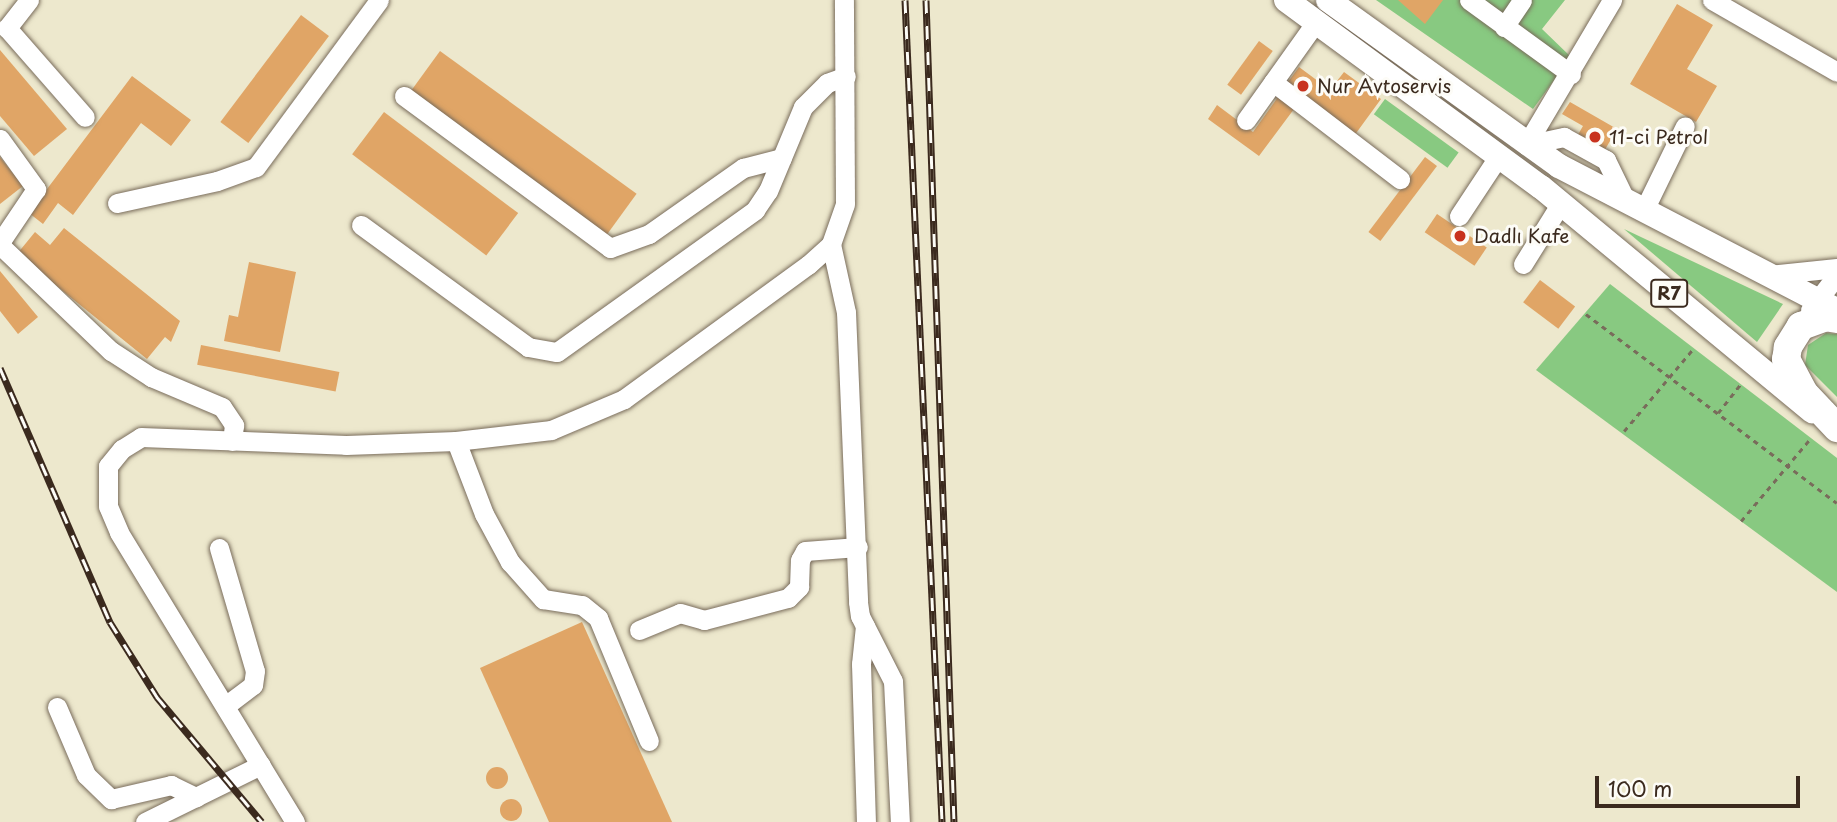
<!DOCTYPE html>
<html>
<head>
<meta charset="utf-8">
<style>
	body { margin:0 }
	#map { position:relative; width:1837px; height:822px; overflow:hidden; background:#ede8cd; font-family:"Playpen Sans",sans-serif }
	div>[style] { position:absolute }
	.green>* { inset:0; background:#88c981; transform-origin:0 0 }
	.building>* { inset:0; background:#e0a566; transform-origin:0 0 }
	.round { border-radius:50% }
	.path>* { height:2.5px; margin-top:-1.25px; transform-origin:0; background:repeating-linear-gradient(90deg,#796c5b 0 5px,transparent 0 10px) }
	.roads { filter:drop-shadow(0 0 2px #796c5b) drop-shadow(0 0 2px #796c5b) }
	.minor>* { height:19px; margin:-9.5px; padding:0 9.5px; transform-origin:9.5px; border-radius:9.5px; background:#fff }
	.major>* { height:24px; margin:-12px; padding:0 12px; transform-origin:12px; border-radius:12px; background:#fff }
	.highway>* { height:28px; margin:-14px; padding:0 14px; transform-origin:14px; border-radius:14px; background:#fff }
	.rail>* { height:7px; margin-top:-3.5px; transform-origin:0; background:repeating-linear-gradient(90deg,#fdfcf7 0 13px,#3b2a1e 0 26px); box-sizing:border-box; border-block:2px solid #3b2a1e }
	.dots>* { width:19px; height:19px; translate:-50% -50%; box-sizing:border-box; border:4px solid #fdfcf7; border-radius:50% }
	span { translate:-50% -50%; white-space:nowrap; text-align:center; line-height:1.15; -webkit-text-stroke:6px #fdfcf7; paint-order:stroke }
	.shield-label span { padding:2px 5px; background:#fdfcf7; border:2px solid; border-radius:5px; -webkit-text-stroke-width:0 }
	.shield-label { font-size:18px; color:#3b2a1e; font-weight:700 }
	.poi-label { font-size:19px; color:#3b2a1e }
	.left { translate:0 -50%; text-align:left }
	.scale { position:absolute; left:1595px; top:776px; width:205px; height:32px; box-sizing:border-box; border:4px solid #3b2a1e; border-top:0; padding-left:9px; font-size:21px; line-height:24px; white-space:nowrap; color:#3b2a1e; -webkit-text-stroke:5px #fdfcf7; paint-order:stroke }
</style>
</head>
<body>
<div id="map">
	<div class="green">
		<i style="clip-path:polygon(1376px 0,1565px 0,1542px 29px,1571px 57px,1533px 109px)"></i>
		<i style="left:1385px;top:99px;width:91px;height:19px;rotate:36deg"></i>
		<i style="clip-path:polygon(1624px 229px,1783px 304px,1757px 342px)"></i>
		<i style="clip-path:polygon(1610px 284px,1837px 458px,1837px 592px,1536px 370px)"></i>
		<i style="clip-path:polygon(1826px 333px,1837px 334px,1837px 397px,1805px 365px,1808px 345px)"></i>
	</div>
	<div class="building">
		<i style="clip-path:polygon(1398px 0,1443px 0,1425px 24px)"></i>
		<i style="clip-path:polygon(1677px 4px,1713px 25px,1687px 69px,1717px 86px,1696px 122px,1630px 84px)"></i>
		<i style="left:301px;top:15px;width:35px;height:134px;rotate:37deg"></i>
		<i style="left:1259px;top:41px;width:17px;height:54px;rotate:36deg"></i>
		<i style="clip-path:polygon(0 50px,67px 129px,34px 156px,0 116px)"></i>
		<i style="left:440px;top:51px;width:243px;height:51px;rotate:36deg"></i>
		<i style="clip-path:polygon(1299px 67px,1330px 90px,1344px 72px,1381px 99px,1354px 136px,1285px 86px)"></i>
		<i style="clip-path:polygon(132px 76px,191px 120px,171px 146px,141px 123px,73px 215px,58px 203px,43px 224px,29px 213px)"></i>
		<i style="clip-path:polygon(1278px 97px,1294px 109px,1259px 156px,1208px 119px,1217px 105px,1253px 132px)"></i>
		<i style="clip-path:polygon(1570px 102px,1617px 129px,1603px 153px,1576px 138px,1583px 126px,1562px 114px)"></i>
		<i style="left:384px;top:112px;width:168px;height:53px;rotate:37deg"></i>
		<i style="clip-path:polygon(0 157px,23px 186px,0 204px)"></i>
		<i style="left:1425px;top:157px;width:15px;height:94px;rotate:37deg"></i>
		<i style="left:1437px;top:214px;width:60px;height:22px;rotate:34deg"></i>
		<i style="clip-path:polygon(64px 228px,180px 321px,171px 342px,165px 337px,147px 359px,17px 254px,35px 232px,50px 245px)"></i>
		<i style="clip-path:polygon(249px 262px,296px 272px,280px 352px,224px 341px,229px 315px,238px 317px)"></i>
		<i style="clip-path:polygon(0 271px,38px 317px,18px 334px,0 311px)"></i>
		<i style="left:1540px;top:280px;width:44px;height:28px;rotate:37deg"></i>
		<i style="left:201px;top:345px;width:141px;height:20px;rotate:11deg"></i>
		<i style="clip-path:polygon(582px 622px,672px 822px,549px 822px,480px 668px)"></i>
		<i class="round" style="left:486px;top:767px;width:22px;height:22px"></i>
		<i class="round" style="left:500px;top:799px;width:22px;height:22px"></i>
	</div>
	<div class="path">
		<i style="left:1586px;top:314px;width:314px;rotate:37deg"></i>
		<i style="left:1718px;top:413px;width:37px;rotate:-52deg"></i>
		<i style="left:1624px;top:431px;width:109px;rotate:-49.9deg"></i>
		<i style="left:1741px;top:521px;width:109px;rotate:-49.9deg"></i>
	</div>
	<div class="roads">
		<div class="minor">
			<i style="left:29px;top:0;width:36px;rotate:128deg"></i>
			<i style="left:7px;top:28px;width:118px;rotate:48.8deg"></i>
			<i style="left:1469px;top:0;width:126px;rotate:36deg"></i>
			<i style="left:1712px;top:0;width:144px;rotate:29.9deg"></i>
			<i style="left:1504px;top:27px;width:32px;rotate:-56deg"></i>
			<i style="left:1273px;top:82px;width:160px;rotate:37.4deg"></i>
			<i style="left:404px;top:96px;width:256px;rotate:36.4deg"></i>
			<i style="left:610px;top:248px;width:41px;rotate:-19.7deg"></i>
			<i style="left:649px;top:234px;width:115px;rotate:-35.1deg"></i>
			<i style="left:743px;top:168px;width:40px;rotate:-14.4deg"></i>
			<i style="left:1246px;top:120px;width:120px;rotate:-54.5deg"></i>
			<i style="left:0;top:139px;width:62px;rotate:54.2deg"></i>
			<i style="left:36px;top:189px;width:63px;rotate:123.9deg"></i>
			<i style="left:1px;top:241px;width:6px;rotate:81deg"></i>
			<i style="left:2px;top:247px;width:151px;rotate:43.7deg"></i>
			<i style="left:111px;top:351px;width:48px;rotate:33deg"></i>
			<i style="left:151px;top:377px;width:77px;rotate:22.9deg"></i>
			<i style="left:222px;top:407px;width:22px;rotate:56deg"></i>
			<i style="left:234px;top:425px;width:16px;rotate:97deg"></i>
			<i style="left:1526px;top:145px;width:169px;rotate:-59.3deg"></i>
			<i style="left:1526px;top:145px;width:39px;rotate:-12deg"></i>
			<i style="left:1564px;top:137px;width:48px;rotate:28.7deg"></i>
			<i style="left:1606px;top:160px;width:46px;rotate:64deg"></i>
			<i style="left:117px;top:203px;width:102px;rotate:-12.4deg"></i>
			<i style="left:217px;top:181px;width:41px;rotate:-19.7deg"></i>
			<i style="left:256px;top:167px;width:207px;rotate:-53.6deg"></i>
			<i style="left:1644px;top:210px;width:93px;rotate:-64deg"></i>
			<i style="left:1459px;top:216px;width:71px;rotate:-56.5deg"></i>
			<i style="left:361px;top:225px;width:207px;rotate:36.1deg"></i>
			<i style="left:528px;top:347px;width:29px;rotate:10deg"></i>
			<i style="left:557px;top:352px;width:244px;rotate:-35.6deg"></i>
			<i style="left:755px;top:210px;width:23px;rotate:-56deg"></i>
			<i style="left:768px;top:191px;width:91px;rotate:-67.4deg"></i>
			<i style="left:803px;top:107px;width:34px;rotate:-45deg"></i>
			<i style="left:827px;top:83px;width:20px;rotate:-20deg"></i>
			<i style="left:831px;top:244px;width:70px;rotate:77.6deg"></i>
			<i style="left:846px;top:312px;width:290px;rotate:87.6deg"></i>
			<i style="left:858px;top:602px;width:14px;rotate:82deg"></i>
			<i style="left:860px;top:616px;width:73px;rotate:63.1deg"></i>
			<i style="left:893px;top:681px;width:141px;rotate:87.2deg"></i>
			<i style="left:1523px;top:264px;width:72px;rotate:-58.1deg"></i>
			<i style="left:1769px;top:275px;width:68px;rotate:-5.9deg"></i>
			<i style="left:1810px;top:310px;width:44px;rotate:-52.4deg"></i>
			<i style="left:456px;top:441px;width:78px;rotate:69deg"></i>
			<i style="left:484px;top:514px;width:55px;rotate:61.6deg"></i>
			<i style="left:510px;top:562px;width:50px;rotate:48.3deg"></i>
			<i style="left:543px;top:599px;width:39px;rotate:9deg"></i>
			<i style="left:582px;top:605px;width:21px;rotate:39deg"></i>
			<i style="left:598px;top:618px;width:133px;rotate:67.5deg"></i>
			<i style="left:219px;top:548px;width:128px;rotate:73.7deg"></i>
			<i style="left:255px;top:671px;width:14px;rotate:98deg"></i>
			<i style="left:253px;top:685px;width:35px;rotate:143deg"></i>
			<i style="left:865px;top:626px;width:38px;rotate:96deg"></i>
			<i style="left:861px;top:664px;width:158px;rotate:88.2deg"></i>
			<i style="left:639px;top:630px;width:44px;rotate:-22.5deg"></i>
			<i style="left:680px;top:613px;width:25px;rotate:16deg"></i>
			<i style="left:704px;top:620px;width:87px;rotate:-14.7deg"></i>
			<i style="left:788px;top:598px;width:16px;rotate:-45deg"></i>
			<i style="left:799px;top:587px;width:27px;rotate:-88deg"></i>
			<i style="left:800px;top:560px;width:10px;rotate:-61deg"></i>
			<i style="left:805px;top:551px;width:53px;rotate:-4.3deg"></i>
			<i style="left:57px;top:707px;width:74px;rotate:66.9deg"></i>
			<i style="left:86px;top:775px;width:35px;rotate:44deg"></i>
			<i style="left:111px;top:799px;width:62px;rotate:-13.1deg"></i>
			<i style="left:171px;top:785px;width:28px;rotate:26deg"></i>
			<i style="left:145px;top:822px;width:129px;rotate:-26.2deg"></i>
			<i style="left:295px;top:822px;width:339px;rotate:-121.3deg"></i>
			<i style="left:119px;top:532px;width:28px;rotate:-113deg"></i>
			<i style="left:108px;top:506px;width:40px;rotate:-90deg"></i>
			<i style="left:108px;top:466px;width:22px;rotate:-51deg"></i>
			<i style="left:122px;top:449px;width:22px;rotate:-32deg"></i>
			<i style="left:141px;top:437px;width:205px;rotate:2.2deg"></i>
			<i style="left:346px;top:445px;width:110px;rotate:-2.1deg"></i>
			<i style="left:456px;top:441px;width:96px;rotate:-6.6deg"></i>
			<i style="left:551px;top:430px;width:79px;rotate:-23deg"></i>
			<i style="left:624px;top:399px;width:228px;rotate:-36.1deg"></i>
			<i style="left:808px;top:265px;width:31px;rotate:-42deg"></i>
			<i style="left:831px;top:244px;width:42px;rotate:-70.7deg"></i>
			<i style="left:845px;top:204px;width:204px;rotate:-90.3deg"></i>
		</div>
		<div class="major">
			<i style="left:1286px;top:0;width:316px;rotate:36.3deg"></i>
			<i style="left:1541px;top:187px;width:352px;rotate:39.6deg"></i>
			<i style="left:1328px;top:0;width:284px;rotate:35.7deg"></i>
			<i style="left:1559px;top:166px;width:313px;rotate:27.4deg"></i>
		</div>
		<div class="highway">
			<i style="left:1837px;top:319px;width:11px;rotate:-170deg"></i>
			<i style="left:1826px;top:317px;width:27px;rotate:160deg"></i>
			<i style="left:1801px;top:326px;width:25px;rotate:122deg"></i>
			<i style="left:1788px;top:347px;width:12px;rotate:99deg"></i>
			<i style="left:1786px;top:359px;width:40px;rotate:62deg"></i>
			<i style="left:1805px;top:394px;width:47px;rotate:46.7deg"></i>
		</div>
	</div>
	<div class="rail">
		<i style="left:905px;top:0;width:823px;rotate:87.42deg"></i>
		<i style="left:926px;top:0;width:822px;rotate:88.05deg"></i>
		<i style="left:0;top:368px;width:277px;rotate:66.6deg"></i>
		<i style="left:110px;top:622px;width:89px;rotate:57.9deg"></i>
		<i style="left:157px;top:697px;width:163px;rotate:50deg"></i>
	</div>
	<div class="dots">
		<i style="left:1303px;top:86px;background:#c8321e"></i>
		<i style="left:1595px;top:137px;background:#c8321e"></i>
		<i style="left:1460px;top:236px;background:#c8321e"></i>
	</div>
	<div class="shield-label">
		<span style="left:1669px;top:293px">R7</span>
	</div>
	<div class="poi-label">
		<span class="left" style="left:1317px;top:86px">Nur Avtoservis</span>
		<span class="left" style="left:1609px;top:137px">11-ci Petrol</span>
		<span class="left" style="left:1474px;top:236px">Dadlı Kafe</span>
	</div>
	<div class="scale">100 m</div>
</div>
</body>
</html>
